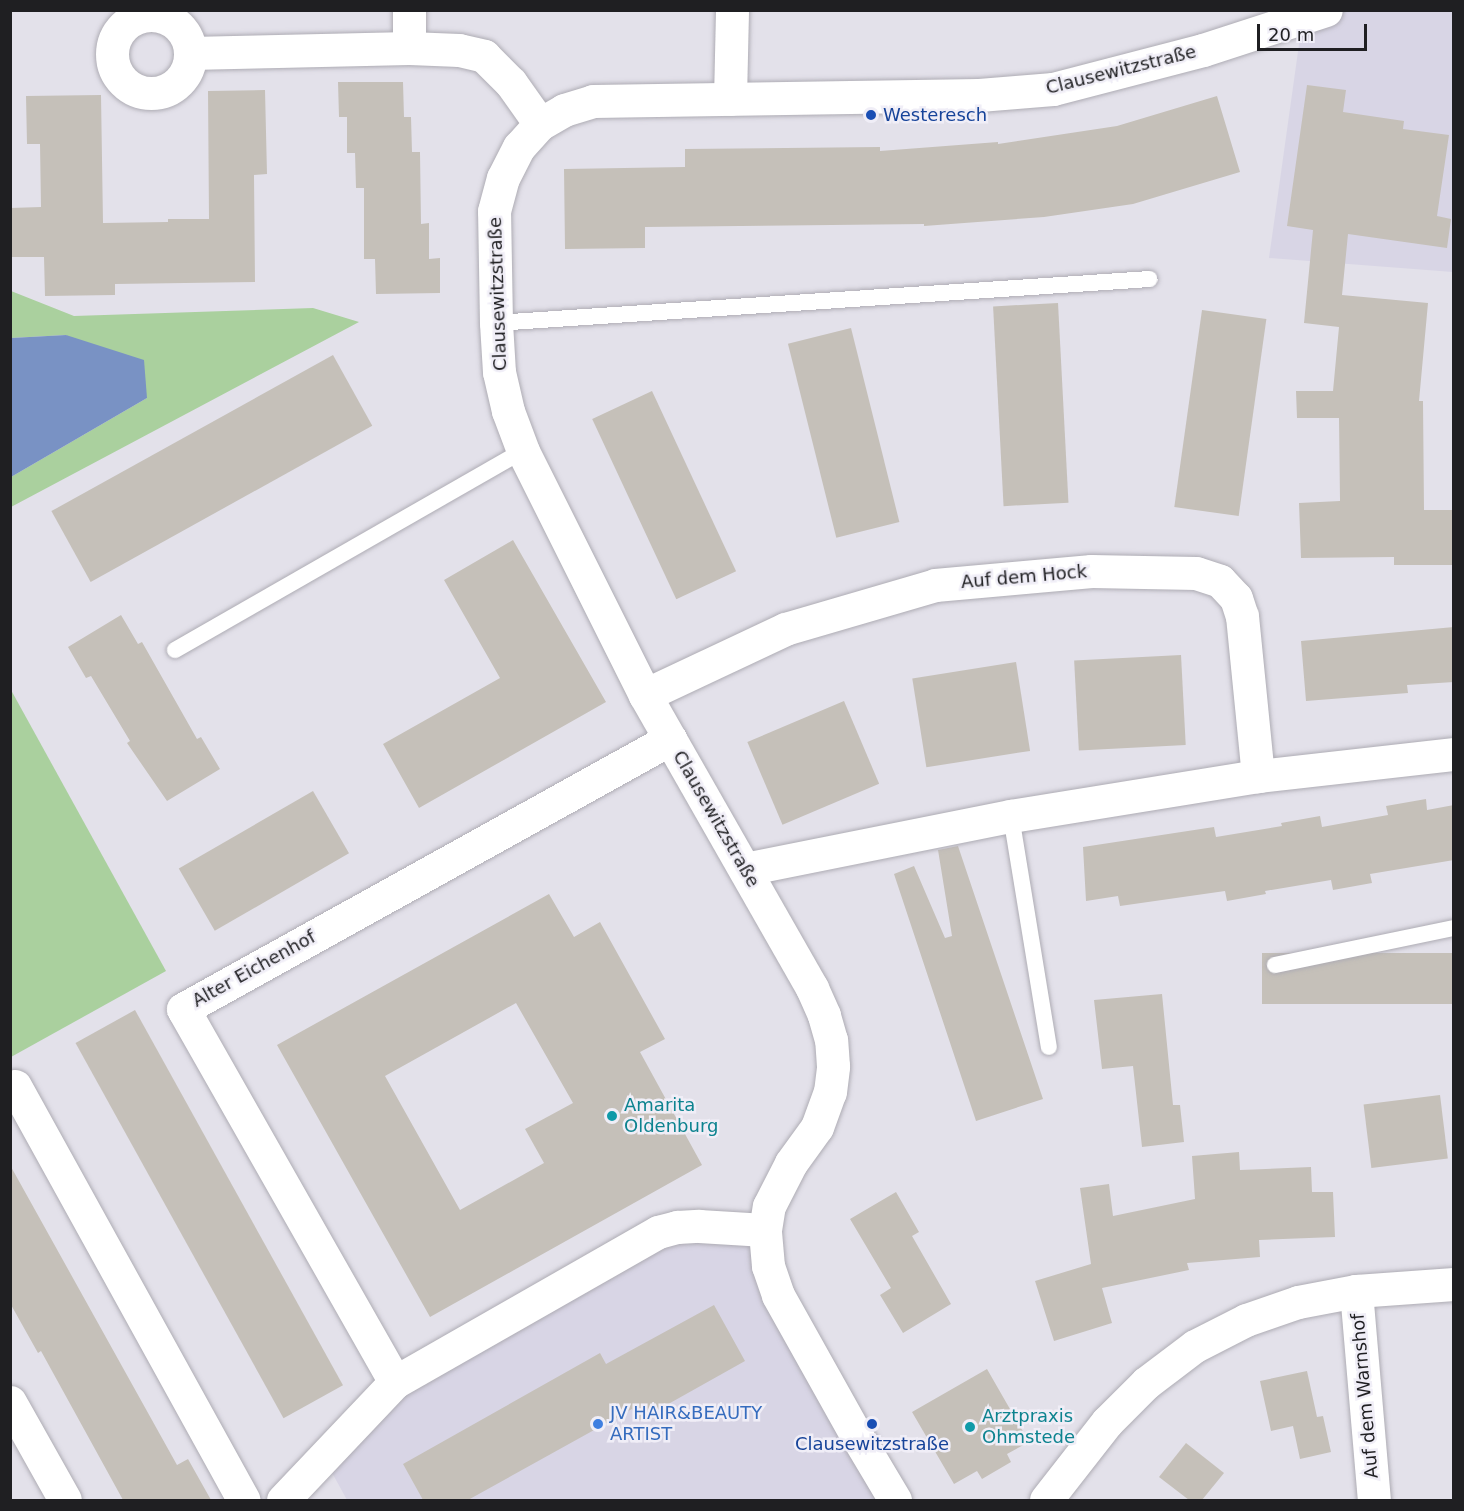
<!DOCTYPE html>
<html>
<head>
<meta charset="utf-8">
<style>
	body { margin:0 }
	#map { position:relative; width:1464px; height:1511px; overflow:hidden; background:#e3e1ea; font-family:"DejaVu Sans",sans-serif }
	div>[style] { position:absolute }
	.built>* { inset:0; background:#d8d5e5 }
	.green>* { inset:0; background:#aad09e }
	.water>* { inset:0; background:#7992c4 }
	.building>* { inset:0; background:#c5c0b9; transform-origin:0 0 }
	.roads { filter:drop-shadow(0 0 2px #aeacb4) drop-shadow(0 0 2px #aeacb4) }
	.service>* { height:16px; margin:-8px; padding:0 8px; transform-origin:8px; border-radius:8px; background:#fff }
	.minor>* { height:33px; margin:-16.5px; padding:0 16.5px; transform-origin:16.5px; border-radius:16.5px; background:#fff }
	.minor>.ring { margin:-16.5px; padding:0; box-sizing:content-box; background:none; border:33px solid #fff; border-radius:50% }
	.dots>* { width:16px; height:16px; translate:-50% -50%; box-sizing:border-box; border:3px solid #f0eef7; border-radius:50% }
	span { translate:-50% -50%; white-space:nowrap; text-align:center; line-height:1.15; -webkit-text-stroke:5px #f0eef7; paint-order:stroke }
	.street-label { font-size:18px; color:#1f1f22 }
	.transit-label { font-size:18px; color:#164399 }
	.left { translate:0 -50%; text-align:left }
	.culture-label { font-size:18px; color:#0d838f }
	.shop-label { font-size:18px; color:#366cbe }
	.frame { position:absolute; inset:0; border:12px solid #1f1f22; pointer-events:none }
	.scale { position:absolute; left:1257px; top:24px; width:110px; height:27px; box-sizing:border-box; border:3px solid #1f1f22; border-top:0; padding-left:8px; font-size:18px; line-height:21px; white-space:nowrap; color:#1f1f22; -webkit-text-stroke:4px #f0eef7; paint-order:stroke }
</style>
</head>
<body>
<div id="map">
	<div class="built">
		<i style="clip-path:polygon(1326px 10px,1453px 11px,1453px 272px,1269px 258px,1303px 16px)"></i>
		<i style="clip-path:polygon(765px 1230px,768px 1266px,895px 1500px,347px 1500px,324px 1458px,395px 1382px,658px 1232px)"></i>
	</div>
	<div class="green">
		<i style="clip-path:polygon(11px 291px,74px 316px,313px 308px,359px 322px,11px 507px,11px 477px,147px 398px,66px 335px,11px 338px)"></i>
		<i style="clip-path:polygon(11px 690px,166px 971px,11px 1057px)"></i>
	</div>
	<div class="water">
		<i style="clip-path:polygon(66px 335px,144px 360px,147px 398px,11px 477px,11px 338px)"></i>
	</div>
	<div class="building">
		<i style="clip-path:polygon(338px 82px,403px 82px,404px 117px,411px 117px,412px 152px,420px 152px,421px 224px,429px 223px,429px 259px,440px 258px,440px 293px,376px 294px,375px 259px,364px 259px,364px 188px,356px 188px,355px 153px,347px 153px,347px 117px,339px 117px)"></i>
		<i style="clip-path:polygon(1307px 85px,1346px 90px,1343px 112px,1404px 121px,1403px 129px,1449px 135px,1437px 216px,1451px 219px,1447px 248px,1348px 234px,1342px 295px,1428px 303px,1419px 401px,1423px 401px,1424px 510px,1452px 510px,1452px 565px,1394px 565px,1394px 557px,1301px 558px,1299px 503px,1340px 501px,1339px 418px,1297px 418px,1296px 391px,1333px 391px,1339px 327px,1304px 323px,1313px 230px,1287px 226px)"></i>
		<i style="clip-path:polygon(265px 90px,267px 174px,254px 175px,255px 282px,115px 284px,115px 295px,45px 296px,44px 257px,10px 257px,10px 208px,41px 207px,40px 144px,27px 144px,26px 96px,101px 95px,103px 223px,168px 222px,168px 219px,209px 219px,208px 91px)"></i>
		<i style="clip-path:polygon(1217px 96px,1240px 172px,1133px 204px,1044px 217px,924px 226px,924px 224px,645px 227px,645px 248px,565px 249px,564px 169px,685px 167px,685px 149px,880px 147px,880px 151px,998px 142px,998px 144px,1117px 126px)"></i>
		<i style="left:1058px;top:303px;width:200px;height:65px;rotate:87deg"></i>
		<i style="left:1202px;top:310px;width:65px;height:199px;rotate:8deg"></i>
		<i style="left:851px;top:328px;width:200px;height:65px;rotate:76deg"></i>
		<i style="left:333px;top:355px;width:81px;height:322px;rotate:61deg"></i>
		<i style="left:652px;top:391px;width:199px;height:66px;rotate:65deg"></i>
		<i style="clip-path:polygon(513px 540px,606px 702px,419px 808px,383px 744px,500px 678px,444px 580px)"></i>
		<i style="clip-path:polygon(121px 615px,138px 644px,142px 642px,197px 739px,201px 737px,220px 769px,167px 801px,127px 743px,130px 741px,91px 676px,86px 678px,68px 647px)"></i>
		<i style="clip-path:polygon(1454px 627px,1454px 682px,1407px 685px,1408px 693px,1306px 701px,1301px 641px)"></i>
		<i style="left:1181px;top:655px;width:90px;height:107px;rotate:87deg"></i>
		<i style="left:1016px;top:662px;width:90px;height:105px;rotate:81deg"></i>
		<i style="left:844px;top:701px;width:90px;height:105px;rotate:67deg"></i>
		<i style="left:313px;top:791px;width:72px;height:155px;rotate:60deg"></i>
		<i style="clip-path:polygon(1426px 799px,1427px 810px,1454px 805px,1454px 860px,1370px 874px,1372px 883px,1333px 890px,1331px 880px,1265px 891px,1266px 894px,1227px 901px,1225px 891px,1120px 906px,1118px 896px,1086px 901px,1083px 847px,1214px 827px,1216px 837px,1282px 826px,1281px 823px,1320px 816px,1322px 827px,1388px 815px,1386px 806px)"></i>
		<i style="clip-path:polygon(958px 846px,1043px 1099px,976px 1121px,894px 874px,914px 866px,945px 938px,952px 936px,938px 850px)"></i>
		<i style="clip-path:polygon(evenodd,549px 894px,574px 937px,600px 922px,665px 1039px,640px 1052px,702px 1165px,430px 1317px,277px 1045px,549px 894px,516px 1003px,573px 1103px,525px 1129px,544px 1163px,460px 1210px,385px 1076px,516px 1003px)"></i>
		<i style="left:1454px;top:953px;width:51px;height:192px;rotate:90deg"></i>
		<i style="clip-path:polygon(1162px 994px,1173px 1105px,1180px 1105px,1184px 1142px,1142px 1147px,1133px 1066px,1102px 1069px,1094px 1000px)"></i>
		<i style="left:135px;top:1010px;width:429px;height:68px;rotate:61deg"></i>
		<i style="left:1440px;top:1095px;width:64px;height:77px;rotate:83deg"></i>
		<i style="clip-path:polygon(1239px 1152px,1240px 1170px,1311px 1167px,1312px 1192px,1333px 1192px,1335px 1237px,1259px 1240px,1260px 1257px,1187px 1263px,1189px 1270px,1102px 1288px,1112px 1323px,1054px 1341px,1035px 1281px,1091px 1264px,1080px 1188px,1109px 1184px,1113px 1216px,1195px 1199px,1192px 1156px)"></i>
		<i style="clip-path:polygon(10px 1165px,177px 1465px,188px 1459px,211px 1500px,123px 1500px,41px 1351px,38px 1353px,10px 1303px)"></i>
		<i style="clip-path:polygon(896px 1192px,919px 1232px,912px 1236px,951px 1304px,903px 1333px,880px 1295px,891px 1288px,850px 1219px)"></i>
		<i style="clip-path:polygon(714px 1305px,745px 1361px,638px 1421px,632px 1409px,468px 1500px,423px 1500px,403px 1464px,600px 1353px,606px 1364px)"></i>
		<i style="clip-path:polygon(987px 1369px,1029px 1442px,1007px 1454px,1011px 1462px,982px 1479px,977px 1471px,954px 1484px,912px 1412px)"></i>
		<i style="clip-path:polygon(1307px 1371px,1317px 1417px,1323px 1416px,1331px 1452px,1300px 1459px,1293px 1426px,1271px 1431px,1260px 1381px)"></i>
		<i style="clip-path:polygon(1186px 1443px,1224px 1473px,1202px 1500px,1189px 1500px,1159px 1477px)"></i>
	</div>
	<div class="roads">
		<div class="service">
			<i style="left:496px;top:323px;width:655px;rotate:-3.85deg"></i>
			<i style="left:175px;top:650px;width:401px;rotate:-29.8deg"></i>
			<i style="left:1011px;top:816px;width:234px;rotate:80.7deg"></i>
			<i style="left:1275px;top:965px;width:183px;rotate:-11.7deg"></i>
		</div>
		<div class="minor">
			<i class="ring" style="left:112px;top:15px;width:45px;height:45px"></i>
			<i style="left:409px;top:48px;width:38px;rotate:-90deg"></i>
			<i style="left:190px;top:53px;width:219px;rotate:-1.3deg"></i>
			<i style="left:409px;top:48px;width:50px;rotate:2.3deg"></i>
			<i style="left:459px;top:50px;width:26px;rotate:13deg"></i>
			<i style="left:484px;top:56px;width:38px;rotate:45deg"></i>
			<i style="left:511px;top:83px;width:50px;rotate:54.7deg"></i>
			<i style="left:730px;top:99px;width:89px;rotate:-88.7deg"></i>
			<i style="left:645px;top:695px;width:155px;rotate:-25.2deg"></i>
			<i style="left:785px;top:629px;width:156px;rotate:-16.3deg"></i>
			<i style="left:935px;top:585px;width:157px;rotate:-5.1deg"></i>
			<i style="left:1091px;top:571px;width:105px;rotate:1.1deg"></i>
			<i style="left:1196px;top:573px;width:25px;rotate:18deg"></i>
			<i style="left:1220px;top:581px;width:23px;rotate:47deg"></i>
			<i style="left:1236px;top:598px;width:19px;rotate:72deg"></i>
			<i style="left:1242px;top:616px;width:161px;rotate:84.3deg"></i>
			<i style="left:745px;top:869px;width:271px;rotate:-11.3deg"></i>
			<i style="left:1011px;top:816px;width:250px;rotate:-9.2deg"></i>
			<i style="left:1258px;top:776px;width:197px;rotate:-6.4deg"></i>
			<i style="left:15px;top:1086px;width:473px;rotate:61.1deg"></i>
			<i style="left:1356px;top:1291px;width:210px;rotate:85.1deg"></i>
			<i style="left:395px;top:1382px;width:303px;rotate:-29.7deg"></i>
			<i style="left:658px;top:1232px;width:20px;rotate:-15deg"></i>
			<i style="left:677px;top:1227px;width:22px;rotate:-3deg"></i>
			<i style="left:699px;top:1226px;width:66px;rotate:3.5deg"></i>
			<i style="left:10px;top:1402px;width:112px;rotate:60.7deg"></i>
			<i style="left:283px;top:1500px;width:163px;rotate:-46.5deg"></i>
			<i style="left:395px;top:1382px;width:429px;rotate:-119.6deg"></i>
			<i style="left:183px;top:1009px;width:557px;rotate:-29deg"></i>
			<i style="left:895px;top:1500px;width:78px;rotate:-120.8deg"></i>
			<i style="left:855px;top:1433px;width:158px;rotate:-119.2deg"></i>
			<i style="left:778px;top:1295px;width:31px;rotate:-109deg"></i>
			<i style="left:768px;top:1266px;width:36px;rotate:-95deg"></i>
			<i style="left:765px;top:1230px;width:24px;rotate:-81deg"></i>
			<i style="left:769px;top:1206px;width:48px;rotate:-62.9deg"></i>
			<i style="left:791px;top:1163px;width:44px;rotate:-54.2deg"></i>
			<i style="left:817px;top:1127px;width:37px;rotate:-70deg"></i>
			<i style="left:830px;top:1092px;width:26px;rotate:-83deg"></i>
			<i style="left:833px;top:1066px;width:26px;rotate:-94deg"></i>
			<i style="left:831px;top:1040px;width:26px;rotate:-106deg"></i>
			<i style="left:824px;top:1015px;width:30px;rotate:-114deg"></i>
			<i style="left:812px;top:988px;width:337px;rotate:-119.7deg"></i>
			<i style="left:645px;top:695px;width:273px;rotate:-116.6deg"></i>
			<i style="left:523px;top:451px;width:43px;rotate:-110.6deg"></i>
			<i style="left:508px;top:411px;width:40px;rotate:-103deg"></i>
			<i style="left:499px;top:372px;width:49px;rotate:-93.5deg"></i>
			<i style="left:496px;top:323px;width:112px;rotate:-91deg"></i>
			<i style="left:494px;top:211px;width:34px;rotate:-75deg"></i>
			<i style="left:503px;top:178px;width:35px;rotate:-63deg"></i>
			<i style="left:519px;top:147px;width:31px;rotate:-48deg"></i>
			<i style="left:540px;top:124px;width:28px;rotate:-30deg"></i>
			<i style="left:564px;top:110px;width:30px;rotate:-17deg"></i>
			<i style="left:593px;top:101px;width:386px;rotate:-0.9deg"></i>
			<i style="left:979px;top:95px;width:74px;rotate:-4.6deg"></i>
			<i style="left:1053px;top:89px;width:155px;rotate:-14.6deg"></i>
			<i style="left:1203px;top:50px;width:129px;rotate:-18deg"></i>
			<i style="left:1046px;top:1500px;width:99px;rotate:-52deg"></i>
			<i style="left:1107px;top:1422px;width:55px;rotate:-45deg"></i>
			<i style="left:1146px;top:1383px;width:61px;rotate:-37.1deg"></i>
			<i style="left:1195px;top:1346px;width:57px;rotate:-27deg"></i>
			<i style="left:1246px;top:1320px;width:55px;rotate:-19.1deg"></i>
			<i style="left:1298px;top:1302px;width:59px;rotate:-10.7deg"></i>
			<i style="left:1356px;top:1291px;width:98px;rotate:-4.1deg"></i>
		</div>
	</div>
	<div class="dots">
		<i style="left:871px;top:115px;background:#1a4fb4"></i>
		<i style="left:612px;top:1116px;background:#0f9aa8"></i>
		<i style="left:598px;top:1424px;background:#3f7fe0"></i>
		<i style="left:872px;top:1424px;background:#1a4fb4"></i>
		<i style="left:970px;top:1427px;background:#0f9aa8"></i>
	</div>
	<div class="street-label">
		<span style="left:1121px;top:70px;rotate:-14deg">Clausewitzstraße</span>
		<span style="left:498px;top:294px;rotate:-92deg">Clausewitzstraße</span>
		<span style="left:1024px;top:577px;rotate:-5deg">Auf dem Hock</span>
		<span style="left:716px;top:819px;rotate:60deg">Clausewitzstraße</span>
		<span style="left:254px;top:969px;rotate:-29deg">Alter Eichenhof</span>
		<span style="left:1365px;top:1396px;rotate:-95deg">Auf dem Warnshof</span>
	</div>
	<div class="transit-label">
		<span class="left" style="left:883px;top:115px">Westeresch</span>
		<span style="left:872px;top:1444px">Clausewitzstraße</span>
	</div>
	<div class="culture-label">
		<span class="left" style="left:624px;top:1116px">Amarita<br>Oldenburg</span>
		<span class="left" style="left:982px;top:1427px">Arztpraxis<br>Ohmstede</span>
	</div>
	<div class="shop-label">
		<span class="left" style="left:610px;top:1424px">JV HAIR&amp;BEAUTY<br>ARTIST</span>
	</div>
	<div class="frame"></div>
	<div class="scale">20 m</div>
</div>
</body>
</html>
